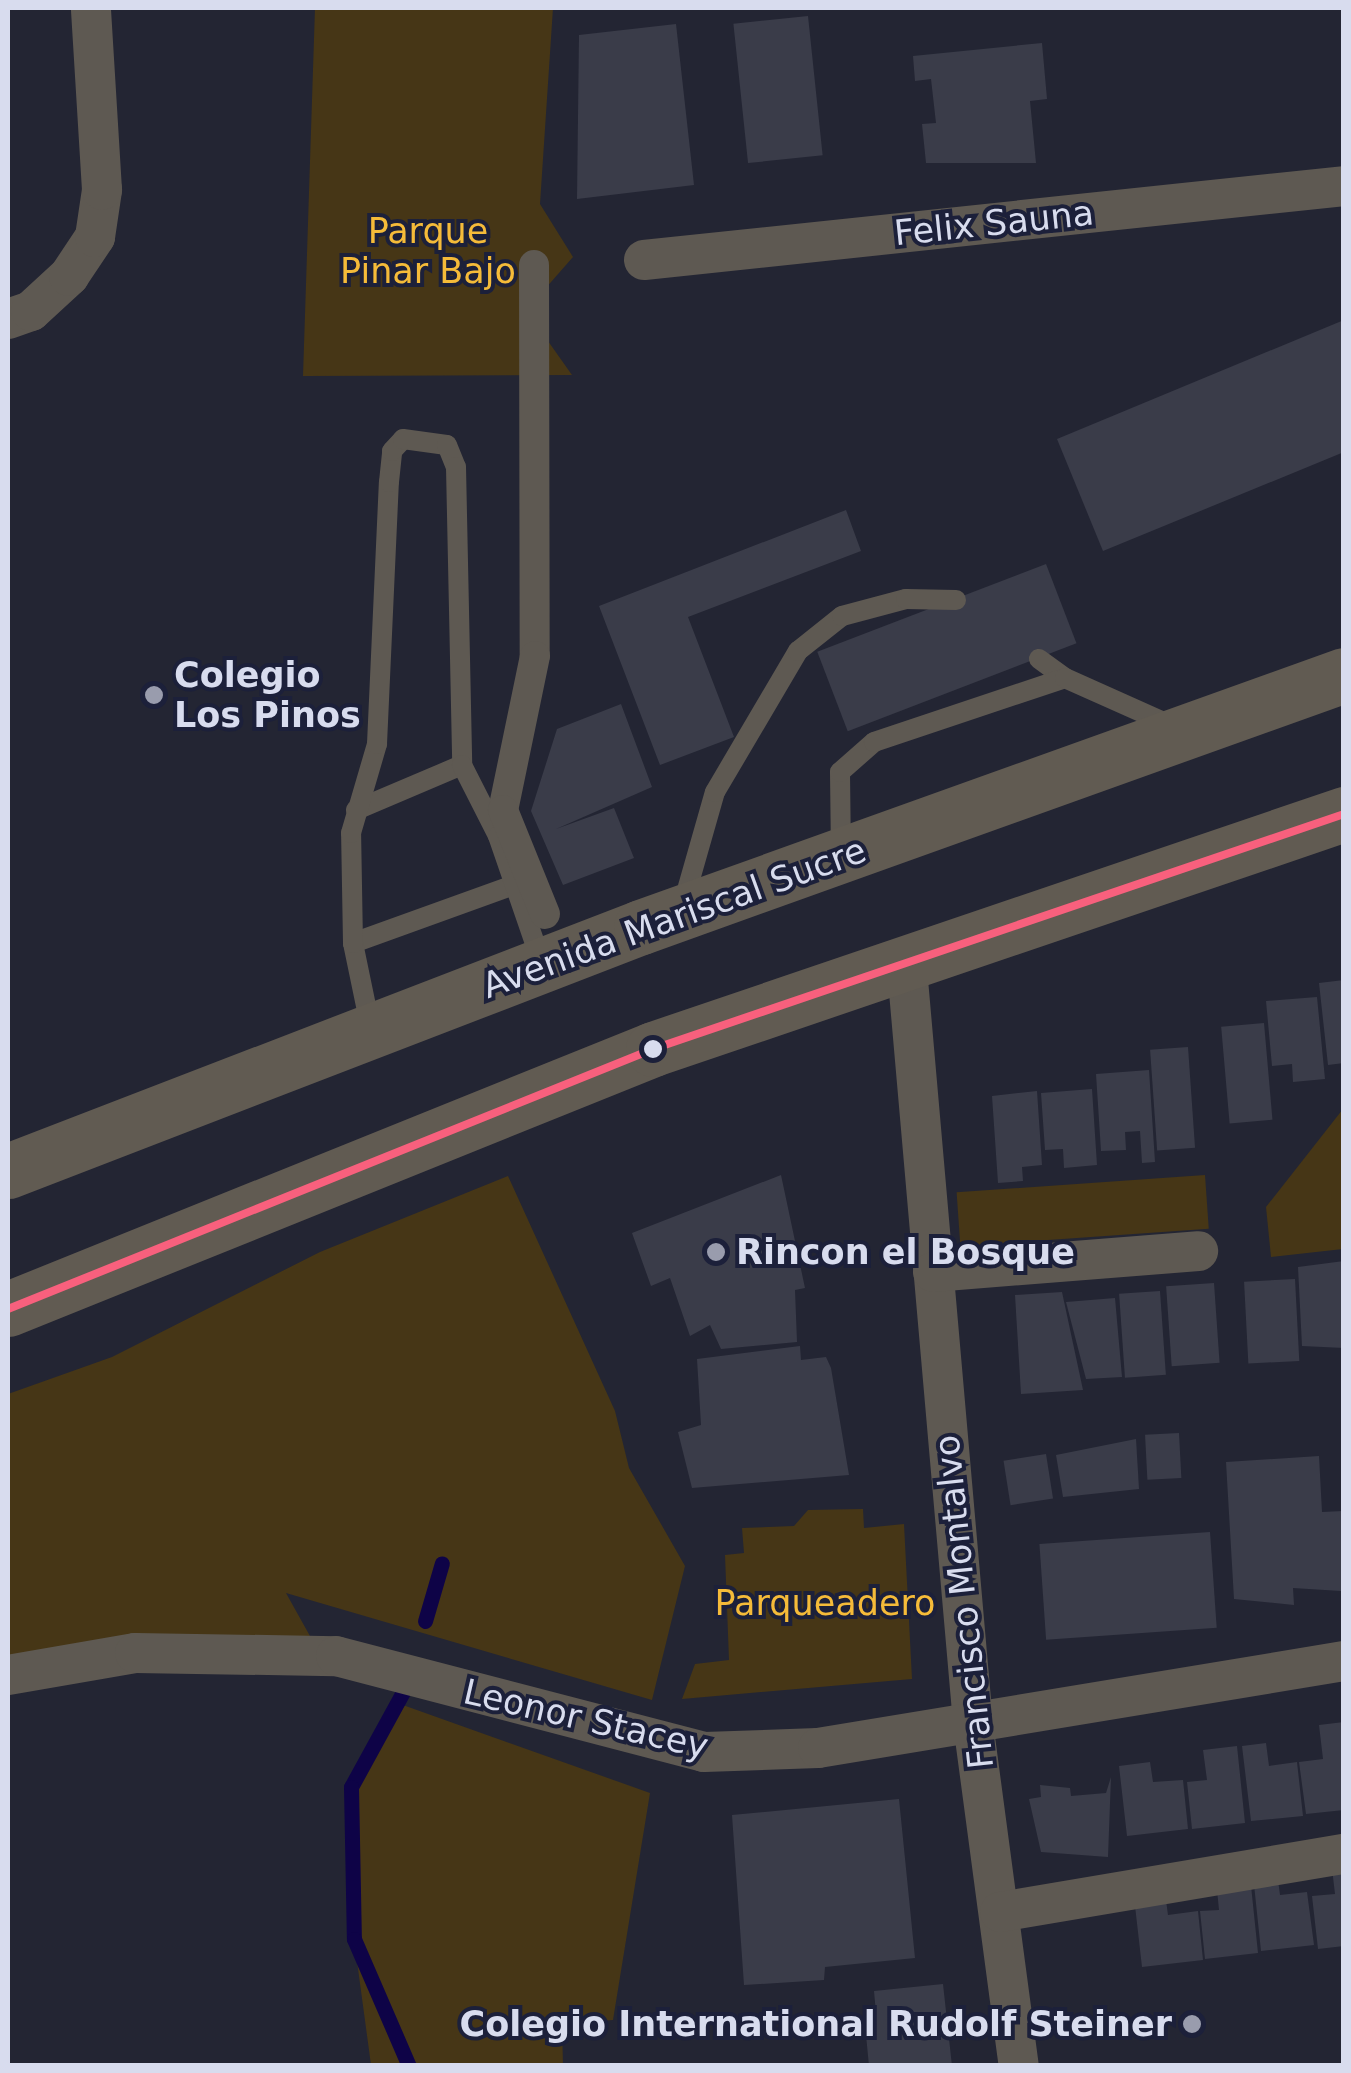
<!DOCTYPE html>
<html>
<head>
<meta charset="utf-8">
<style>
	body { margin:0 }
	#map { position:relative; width:1351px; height:2073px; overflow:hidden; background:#232533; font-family:"DejaVu Sans",sans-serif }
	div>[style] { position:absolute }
	.green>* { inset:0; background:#463616; transform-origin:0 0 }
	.stream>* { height:15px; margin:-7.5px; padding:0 7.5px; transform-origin:7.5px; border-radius:7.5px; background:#0e0347 }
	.building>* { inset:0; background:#3a3c49; transform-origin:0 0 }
	.service>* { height:20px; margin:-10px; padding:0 10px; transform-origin:10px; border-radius:10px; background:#5e5952 }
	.pedestrian>* { height:30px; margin:-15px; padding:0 15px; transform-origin:15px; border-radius:15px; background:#5e5952 }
	.minor>* { height:40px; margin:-20px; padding:0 20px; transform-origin:20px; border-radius:20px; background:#5e5952 }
	.primary>* { height:55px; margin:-27.5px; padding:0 27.5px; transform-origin:27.5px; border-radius:27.5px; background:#615b52 }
	.bus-1>* { height:8px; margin:-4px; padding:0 4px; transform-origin:4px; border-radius:4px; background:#f8607d }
	.dots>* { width:28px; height:28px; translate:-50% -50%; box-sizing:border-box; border:5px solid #1c203a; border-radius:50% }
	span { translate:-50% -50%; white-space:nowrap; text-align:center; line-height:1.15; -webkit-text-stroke:8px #1c203a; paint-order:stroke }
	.street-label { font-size:35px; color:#d8dcee }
	.park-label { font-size:35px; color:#f5bb39 }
	.poi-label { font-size:35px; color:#d8dcee; font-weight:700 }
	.left { translate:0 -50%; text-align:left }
	.right { translate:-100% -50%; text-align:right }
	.frame { position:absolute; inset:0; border:10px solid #d8dcee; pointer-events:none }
</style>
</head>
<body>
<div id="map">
	<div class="green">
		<i style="clip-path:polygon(315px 8px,553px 8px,540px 204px,573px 257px,544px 290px,543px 334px,572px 375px,303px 376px)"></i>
		<i style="clip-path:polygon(1343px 1109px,1343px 1249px,1271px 1257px,1266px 1207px)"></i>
		<i style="left:1205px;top:1175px;width:54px;height:249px;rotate:86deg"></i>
		<i style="clip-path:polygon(508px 1176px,615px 1411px,629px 1468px,685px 1566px,652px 1700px,286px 1593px,320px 1654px,8px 1686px,8px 1394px,112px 1357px,320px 1252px)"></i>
		<i style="clip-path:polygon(863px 1509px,864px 1528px,904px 1524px,912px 1679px,682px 1699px,695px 1664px,729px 1660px,725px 1555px,744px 1553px,742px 1528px,794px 1526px,808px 1510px)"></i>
		<i style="clip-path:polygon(400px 1704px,650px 1793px,613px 2020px,562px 2024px,563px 2065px,371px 2065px,354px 1939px,351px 1787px)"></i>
	</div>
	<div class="stream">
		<i style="left:425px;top:1621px;width:60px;rotate:-73.7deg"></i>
		<i style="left:403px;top:1692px;width:108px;rotate:118.7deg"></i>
		<i style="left:351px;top:1787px;width:152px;rotate:88.9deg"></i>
		<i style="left:354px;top:1939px;width:138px;rotate:66.6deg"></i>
	</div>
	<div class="building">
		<i style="left:808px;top:16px;width:140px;height:75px;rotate:84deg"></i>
		<i style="clip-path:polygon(676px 24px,694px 185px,577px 199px,579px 35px)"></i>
		<i style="clip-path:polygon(1042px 43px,1047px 99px,1030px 101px,1036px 163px,926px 163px,922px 124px,936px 123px,931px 79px,915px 81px,913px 56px)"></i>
		<i style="clip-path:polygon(1344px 320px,1344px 452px,1103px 551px,1057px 439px)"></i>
		<i style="clip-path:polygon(846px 510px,861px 551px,688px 617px,734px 737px,660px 765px,599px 606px)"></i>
		<i style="left:1046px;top:564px;width:85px;height:245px;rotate:69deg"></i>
		<i style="clip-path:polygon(621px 704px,652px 787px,556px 829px,614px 808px,634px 858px,563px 885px,531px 811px,557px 729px)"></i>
		<i style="clip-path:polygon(1344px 980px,1344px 1063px,1328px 1065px,1319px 983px)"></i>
		<i style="clip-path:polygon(1317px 997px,1325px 1079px,1293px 1082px,1292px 1064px,1272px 1066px,1266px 1001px)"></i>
		<i style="left:1264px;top:1023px;width:97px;height:43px;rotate:85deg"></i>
		<i style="left:1188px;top:1047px;width:101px;height:38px;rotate:86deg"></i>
		<i style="clip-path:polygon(1149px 1070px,1155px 1162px,1142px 1163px,1140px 1131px,1125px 1132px,1126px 1150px,1101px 1151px,1096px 1074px)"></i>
		<i style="clip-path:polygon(1092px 1089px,1097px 1165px,1064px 1168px,1063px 1149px,1045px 1150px,1041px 1093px)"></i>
		<i style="clip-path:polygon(1037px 1091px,1042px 1165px,1022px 1167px,1023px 1181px,998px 1183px,992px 1096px)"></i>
		<i style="clip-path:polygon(781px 1175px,805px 1288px,795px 1290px,797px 1342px,721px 1349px,710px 1325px,690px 1336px,670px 1278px,651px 1286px,632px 1233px)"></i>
		<i style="clip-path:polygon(1344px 1261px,1344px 1348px,1302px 1346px,1298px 1267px)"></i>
		<i style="left:1295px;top:1279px;width:82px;height:51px;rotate:87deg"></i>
		<i style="left:1214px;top:1283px;width:80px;height:48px;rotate:86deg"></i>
		<i style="left:1160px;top:1291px;width:84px;height:41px;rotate:86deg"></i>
		<i style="clip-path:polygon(1062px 1292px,1083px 1390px,1021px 1394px,1015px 1295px)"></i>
		<i style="clip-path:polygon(1115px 1298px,1122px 1377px,1086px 1379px,1066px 1302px)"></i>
		<i style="clip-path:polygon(800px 1346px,801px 1360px,826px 1357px,831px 1368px,849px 1475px,692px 1488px,678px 1432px,701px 1425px,697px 1359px)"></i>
		<i style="left:1179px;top:1433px;width:45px;height:34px;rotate:87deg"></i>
		<i style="clip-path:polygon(1136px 1439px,1139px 1489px,1063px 1497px,1056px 1455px)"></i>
		<i style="left:1046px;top:1454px;width:45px;height:43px;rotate:81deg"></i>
		<i style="clip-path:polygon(1319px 1456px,1322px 1512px,1343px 1511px,1341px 1591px,1293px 1588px,1294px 1605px,1234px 1599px,1226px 1462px)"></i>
		<i style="left:1210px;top:1532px;width:96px;height:171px;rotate:86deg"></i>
		<i style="clip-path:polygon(1344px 1722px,1344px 1810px,1306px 1814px,1299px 1762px,1323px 1759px,1319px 1725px)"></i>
		<i style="clip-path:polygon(1266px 1743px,1269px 1766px,1297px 1762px,1303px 1816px,1251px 1821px,1242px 1746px)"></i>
		<i style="clip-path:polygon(1237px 1746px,1245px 1823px,1192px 1829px,1187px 1782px,1207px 1780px,1203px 1750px)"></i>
		<i style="clip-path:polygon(1150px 1762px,1153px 1782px,1183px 1780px,1188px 1829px,1127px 1836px,1119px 1766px)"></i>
		<i style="clip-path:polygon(1111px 1777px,1108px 1857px,1041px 1852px,1029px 1799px,1041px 1797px,1040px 1785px,1070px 1788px,1071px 1796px,1106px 1793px)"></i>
		<i style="clip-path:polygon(899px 1799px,915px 1958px,825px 1967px,824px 1980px,744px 1985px,732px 1815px)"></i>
		<i style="clip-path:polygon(1344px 1858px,1344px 1946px,1318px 1949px,1312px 1896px,1335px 1894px,1331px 1860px)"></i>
		<i style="clip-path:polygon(1277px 1872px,1280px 1895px,1307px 1892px,1314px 1945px,1261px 1951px,1253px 1875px)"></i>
		<i style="clip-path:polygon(1250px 1876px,1258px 1953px,1205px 1959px,1200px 1911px,1219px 1910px,1216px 1880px)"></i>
		<i style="clip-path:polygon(1165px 1893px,1168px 1915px,1198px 1911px,1203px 1960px,1142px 1967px,1134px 1897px)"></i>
		<i style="clip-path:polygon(943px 1984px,952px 2066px,869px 2066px,864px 2014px,876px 2013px,874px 1991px)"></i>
	</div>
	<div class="service">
		<i style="left:1039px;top:659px;width:32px;rotate:36deg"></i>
		<i style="left:356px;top:810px;width:115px;rotate:-23deg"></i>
		<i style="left:841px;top:855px;width:83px;rotate:-90.7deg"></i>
		<i style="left:840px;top:772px;width:45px;rotate:-41.4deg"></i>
		<i style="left:874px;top:742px;width:201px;rotate:-18.5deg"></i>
		<i style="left:1065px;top:678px;width:115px;rotate:24.1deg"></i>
		<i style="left:683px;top:904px;width:116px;rotate:-74.1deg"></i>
		<i style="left:715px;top:792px;width:164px;rotate:-59.5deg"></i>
		<i style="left:798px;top:651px;width:56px;rotate:-38.5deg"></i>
		<i style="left:842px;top:616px;width:66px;rotate:-14.9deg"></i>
		<i style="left:906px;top:599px;width:50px;rotate:1.1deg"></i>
		<i style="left:353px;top:943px;width:171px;rotate:-19.8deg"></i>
		<i style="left:371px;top:1030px;width:89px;rotate:-101.7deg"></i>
		<i style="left:353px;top:943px;width:110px;rotate:-91deg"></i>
		<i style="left:351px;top:833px;width:93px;rotate:-73.7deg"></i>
		<i style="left:377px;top:744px;width:262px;rotate:-87.4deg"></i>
		<i style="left:389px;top:482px;width:31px;rotate:-84deg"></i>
		<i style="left:392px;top:451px;width:16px;rotate:-47deg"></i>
		<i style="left:403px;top:439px;width:44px;rotate:7.8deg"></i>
		<i style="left:447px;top:445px;width:24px;rotate:68deg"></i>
		<i style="left:456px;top:467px;width:298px;rotate:88.8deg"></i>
		<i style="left:462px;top:765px;width:80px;rotate:63.1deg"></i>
		<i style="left:498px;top:836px;width:135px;rotate:71deg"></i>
	</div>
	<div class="pedestrian">
		<i style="left:534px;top:265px;width:391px;rotate:89.9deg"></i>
		<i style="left:535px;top:656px;width:157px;rotate:101.7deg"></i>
		<i style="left:503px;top:810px;width:112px;rotate:68deg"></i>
	</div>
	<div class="minor">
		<i style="left:644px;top:260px;width:704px;rotate:-6.03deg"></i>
		<i style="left:8px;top:319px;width:24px;rotate:-19deg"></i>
		<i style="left:31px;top:311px;width:52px;rotate:-42.6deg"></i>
		<i style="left:69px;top:276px;width:47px;rotate:-56.3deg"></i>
		<i style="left:95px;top:237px;width:48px;rotate:-81.5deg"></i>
		<i style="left:102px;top:190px;width:182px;rotate:-93.5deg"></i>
		<i style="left:906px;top:957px;width:769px;rotate:85deg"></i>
		<i style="left:973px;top:1723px;width:346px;rotate:82.4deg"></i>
		<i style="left:933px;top:1272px;width:266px;rotate:-4.5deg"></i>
		<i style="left:8px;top:1675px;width:129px;rotate:-9.8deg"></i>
		<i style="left:135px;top:1653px;width:201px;rotate:0.9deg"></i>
		<i style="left:336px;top:1656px;width:380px;rotate:14.6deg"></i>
		<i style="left:704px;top:1752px;width:114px;rotate:-2deg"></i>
		<i style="left:818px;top:1748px;width:533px;rotate:-9.39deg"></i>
		<i style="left:1000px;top:1912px;width:349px;rotate:-9.6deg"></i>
	</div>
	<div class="primary">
		<i style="left:8px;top:1171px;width:678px;rotate:-21.08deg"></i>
		<i style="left:641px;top:927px;width:747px;rotate:-19.72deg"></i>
		<i style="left:8px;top:1309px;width:695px;rotate:-21.95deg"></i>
		<i style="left:653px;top:1049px;width:730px;rotate:-18.78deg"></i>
	</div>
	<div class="bus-1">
		<i style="left:8px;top:1309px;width:695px;rotate:-21.95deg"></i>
		<i style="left:653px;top:1049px;width:730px;rotate:-18.78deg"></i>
	</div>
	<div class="dots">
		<i style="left:154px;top:695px;background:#999cad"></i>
		<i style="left:653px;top:1049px;background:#d8dcee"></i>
		<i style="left:716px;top:1252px;background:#999cad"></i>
		<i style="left:1192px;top:2024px;background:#999cad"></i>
	</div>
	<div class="street-label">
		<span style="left:994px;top:223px;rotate:-6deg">Felix Sauna</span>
		<span style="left:674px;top:918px;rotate:-20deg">Avenida Mariscal Sucre</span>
		<span style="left:964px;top:1602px;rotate:-96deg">Francisco Montalvo</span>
		<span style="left:586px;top:1719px;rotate:13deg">Leonor Stacey</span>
	</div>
	<div class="park-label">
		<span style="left:428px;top:251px">Parque<br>Pinar Bajo</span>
		<span style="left:825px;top:1603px">Parqueadero</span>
	</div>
	<div class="poi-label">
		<span class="left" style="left:174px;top:695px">Colegio<br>Los Pinos</span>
		<span class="left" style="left:736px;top:1252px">Rincon el Bosque</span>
		<span class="right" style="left:1172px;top:2024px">Colegio International Rudolf Steiner</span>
	</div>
	<div class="frame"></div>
</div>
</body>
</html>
